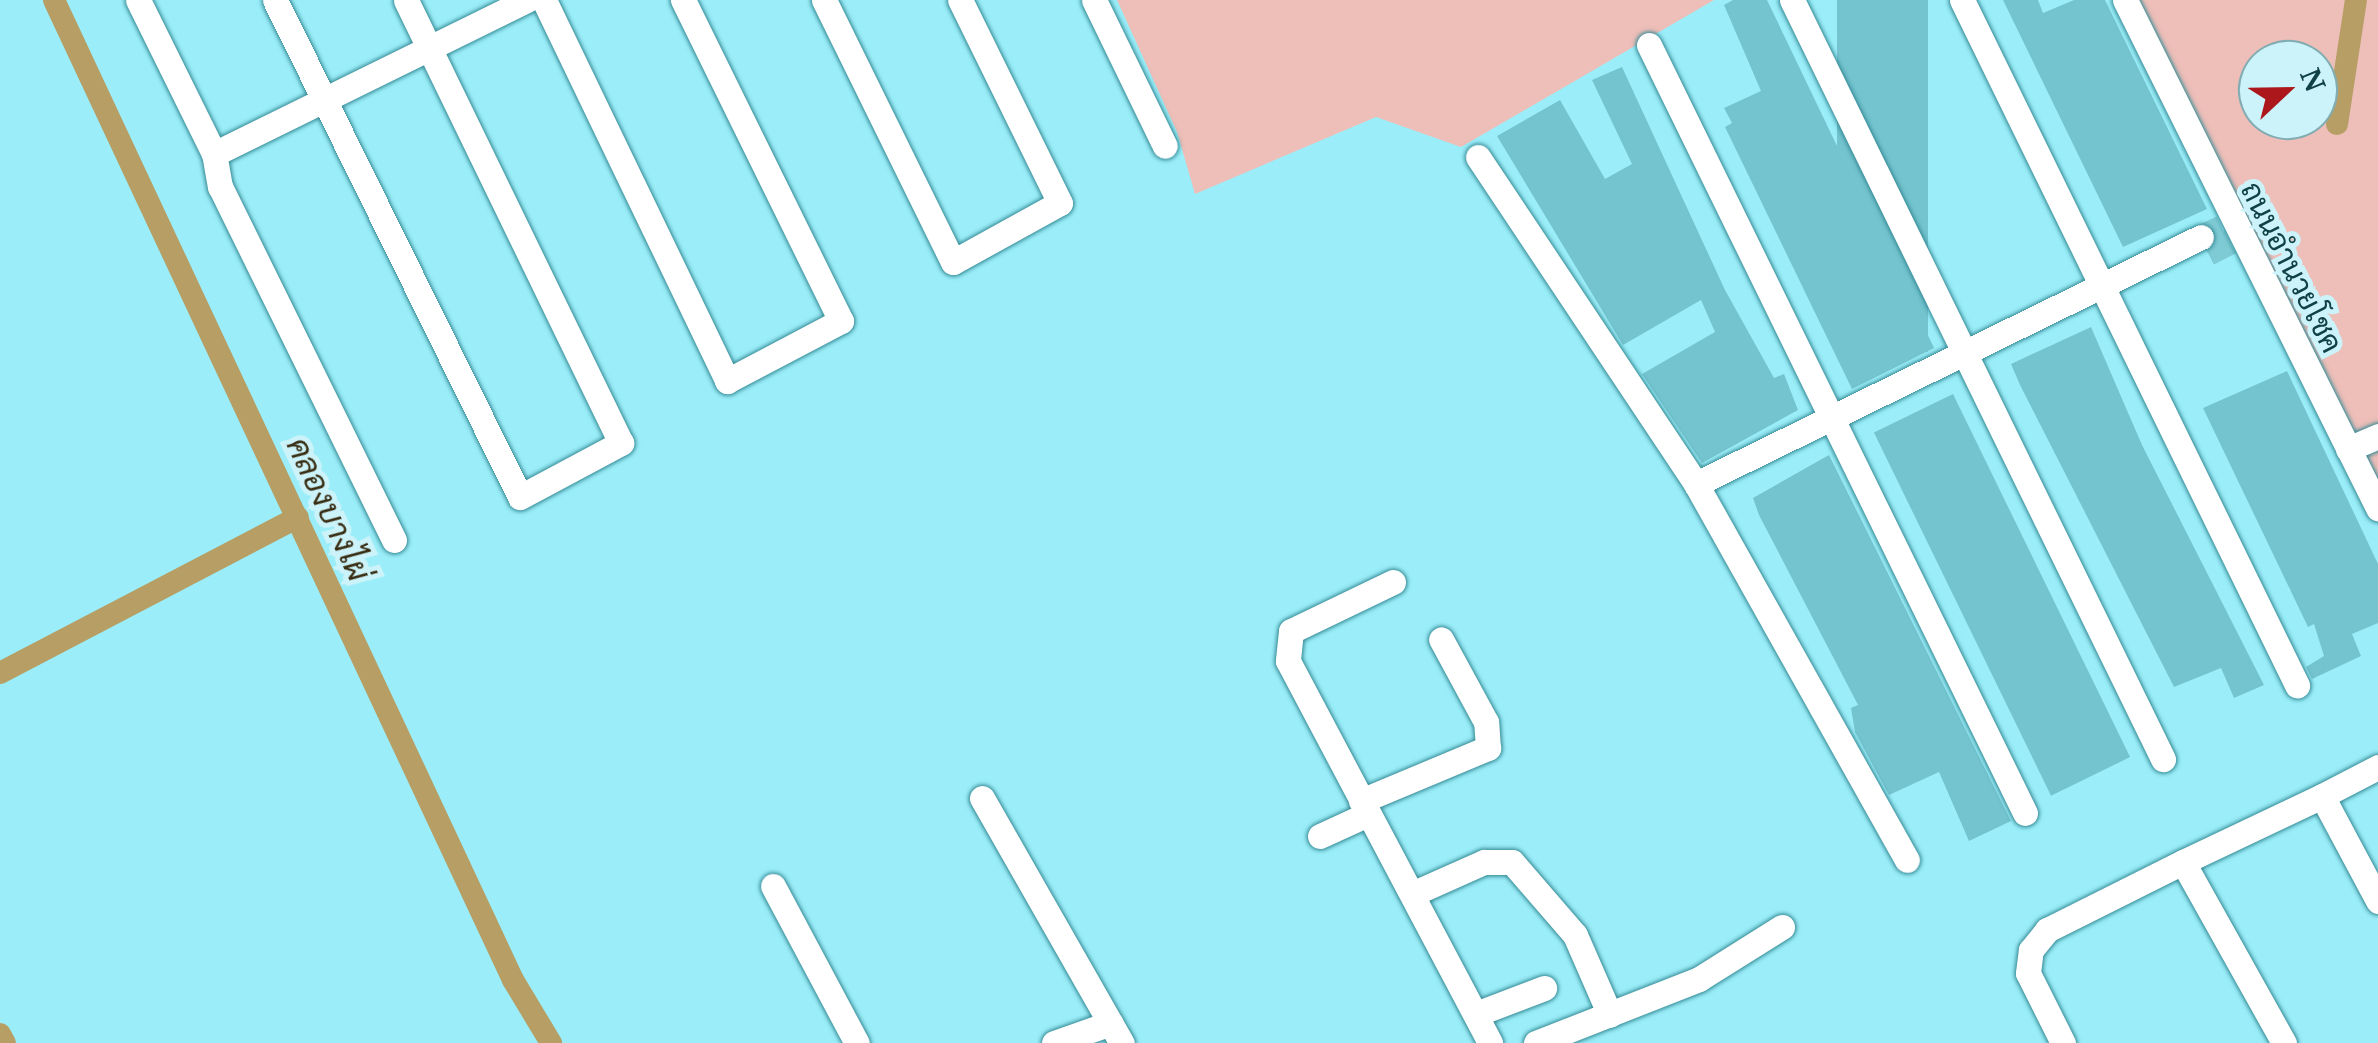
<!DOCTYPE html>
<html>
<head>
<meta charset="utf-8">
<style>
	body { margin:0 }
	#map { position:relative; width:2378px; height:1043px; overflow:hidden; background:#9beef9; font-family:"Noto Serif",Sarabun,serif }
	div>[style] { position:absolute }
	.green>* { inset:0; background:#eebeb8 }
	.canal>* { height:22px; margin:-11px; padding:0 11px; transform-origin:11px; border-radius:11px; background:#b69e65 }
	.building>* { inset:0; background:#74c4cf; transform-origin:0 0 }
	.minor-tunnel>* { height:25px; margin-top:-12.5px; transform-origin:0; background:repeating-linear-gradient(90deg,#7fcbd5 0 25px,transparent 0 37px) }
	.roads { filter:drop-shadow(0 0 2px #358a95) drop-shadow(0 0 2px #358a95) }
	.minor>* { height:25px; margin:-12.5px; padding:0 12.5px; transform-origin:12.5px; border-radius:12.5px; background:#fff }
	span { translate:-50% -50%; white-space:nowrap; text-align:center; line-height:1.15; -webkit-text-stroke:10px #ccf3f9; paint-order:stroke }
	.street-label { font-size:30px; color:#104147 }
	.water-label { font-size:32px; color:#382c12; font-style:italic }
	.north { position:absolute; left:2238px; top:40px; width:100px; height:100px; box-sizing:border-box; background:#ccf3f9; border:2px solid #81acb2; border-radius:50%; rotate:68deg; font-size:28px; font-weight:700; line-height:40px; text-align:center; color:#104147 }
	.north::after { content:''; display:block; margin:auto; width:35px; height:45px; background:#ab171b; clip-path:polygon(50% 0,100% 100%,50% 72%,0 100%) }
</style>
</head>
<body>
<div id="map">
	<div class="green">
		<i style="clip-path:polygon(1117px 0,1714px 0,1461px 147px,1376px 117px,1195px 194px,1177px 132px)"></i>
		<i style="clip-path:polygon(evenodd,2139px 0,2378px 0,2378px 483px,2139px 0,2258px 60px,2318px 60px,2318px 120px,2258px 120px,2258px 60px)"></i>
	</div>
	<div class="canal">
		<i style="left:54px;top:0;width:1082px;rotate:64.9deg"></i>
		<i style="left:513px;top:980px;width:74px;rotate:58.9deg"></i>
		<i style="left:2337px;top:124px;width:125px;rotate:-81.3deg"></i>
		<i style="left:0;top:673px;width:336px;rotate:-27.6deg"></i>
		<i style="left:0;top:1034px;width:10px;rotate:61deg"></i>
	</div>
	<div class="building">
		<i style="clip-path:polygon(1733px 0,1767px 0,1934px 348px,1852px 389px,1725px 127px,1732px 123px,1724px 108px,1761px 91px,1724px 5px)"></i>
		<i style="left:1837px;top:0;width:91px;height:352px"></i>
		<i style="clip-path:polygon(2003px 0,2038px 0,2043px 13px,2074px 0,2105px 0,2207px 209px,2123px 247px)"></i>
		<i style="clip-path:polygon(1622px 67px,1725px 290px,1774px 378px,1784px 374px,1798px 410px,1702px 463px,1642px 374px,1715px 332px,1701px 300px,1623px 345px,1497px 136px,1560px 100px,1605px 179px,1632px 164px,1592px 80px)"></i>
		<i style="clip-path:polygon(2091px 327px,2142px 445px,2264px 685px,2234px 698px,2221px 668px,2174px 687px,2020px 385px,2011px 364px)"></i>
		<i style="clip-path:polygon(2287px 371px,2378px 564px,2378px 623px,2352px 634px,2361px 656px,2312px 679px,2306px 667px,2324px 656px,2314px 624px,2308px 627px,2203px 408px)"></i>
		<i style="left:1953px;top:394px;width:404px;height:88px;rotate:64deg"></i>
		<i style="clip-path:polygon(1829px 455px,2011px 821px,1969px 841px,1939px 772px,1889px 795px,1855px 732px,1851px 708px,1858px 705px,1759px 515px,1753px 498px)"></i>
	</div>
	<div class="minor-tunnel">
		<i style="left:2201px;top:237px;width:23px;rotate:-25deg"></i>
		<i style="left:2208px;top:253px;width:25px;rotate:-27deg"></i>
	</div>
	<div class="roads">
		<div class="minor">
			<i style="left:138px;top:0;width:172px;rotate:63.7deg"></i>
			<i style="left:275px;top:0;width:554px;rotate:63.76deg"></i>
			<i style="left:520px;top:497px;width:115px;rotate:-28.1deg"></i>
			<i style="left:621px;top:443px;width:492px;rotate:-115.9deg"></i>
			<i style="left:544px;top:0;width:423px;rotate:64.3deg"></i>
			<i style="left:727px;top:381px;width:129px;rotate:-27.8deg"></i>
			<i style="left:841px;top:321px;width:358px;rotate:-116.2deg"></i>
			<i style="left:824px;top:0;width:292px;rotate:63.8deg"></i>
			<i style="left:953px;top:262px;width:122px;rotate:-28.9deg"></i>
			<i style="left:1060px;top:203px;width:226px;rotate:-116.2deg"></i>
			<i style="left:1094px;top:0;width:162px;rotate:64.1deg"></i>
			<i style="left:1792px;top:0;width:845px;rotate:63.95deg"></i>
			<i style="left:1962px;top:0;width:763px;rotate:63.94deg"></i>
			<i style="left:2125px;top:0;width:568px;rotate:63.53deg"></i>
			<i style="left:1649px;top:45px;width:855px;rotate:63.91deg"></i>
			<i style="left:1478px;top:157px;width:393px;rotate:56.3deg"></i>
			<i style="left:1696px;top:484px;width:431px;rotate:60.7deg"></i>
			<i style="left:2348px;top:449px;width:33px;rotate:-23deg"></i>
			<i style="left:1696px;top:484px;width:562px;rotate:-26.06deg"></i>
			<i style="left:394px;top:540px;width:394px;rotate:-116.2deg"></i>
			<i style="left:220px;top:187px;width:34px;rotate:-100deg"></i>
			<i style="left:214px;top:154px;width:349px;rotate:-26.2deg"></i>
			<i style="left:1393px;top:582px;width:113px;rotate:154.3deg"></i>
			<i style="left:1291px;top:631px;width:30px;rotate:96deg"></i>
			<i style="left:1288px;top:661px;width:432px;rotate:62.1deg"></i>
			<i style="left:2322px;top:796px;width:63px;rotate:-27.4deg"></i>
			<i style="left:982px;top:798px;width:282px;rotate:60.3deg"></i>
			<i style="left:1361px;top:801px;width:138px;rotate:-22.7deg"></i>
			<i style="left:1488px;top:748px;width:26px;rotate:-94deg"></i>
			<i style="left:1486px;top:722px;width:94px;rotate:-118.5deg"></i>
			<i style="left:1320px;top:836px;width:53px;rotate:-24.6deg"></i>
			<i style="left:773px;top:886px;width:178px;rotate:61.9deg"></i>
			<i style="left:1412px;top:894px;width:79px;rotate:-24deg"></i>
			<i style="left:1484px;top:862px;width:28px"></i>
			<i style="left:1512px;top:862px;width:96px;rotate:49.2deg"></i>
			<i style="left:1575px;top:935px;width:87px;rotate:66.4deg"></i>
			<i style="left:1476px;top:1014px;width:73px;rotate:-20.9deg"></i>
			<i style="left:1054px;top:1043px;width:60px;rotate:-19.3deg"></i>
			<i style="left:1536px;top:1043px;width:175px;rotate:-21.4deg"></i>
			<i style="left:1699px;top:979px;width:98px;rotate:-32.1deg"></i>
			<i style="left:2063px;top:1043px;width:78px;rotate:-116.6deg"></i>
			<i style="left:2028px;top:973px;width:23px;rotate:-83deg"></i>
			<i style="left:2031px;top:950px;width:26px;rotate:-51deg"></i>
			<i style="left:2047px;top:930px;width:152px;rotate:-26.6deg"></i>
			<i style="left:2284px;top:1043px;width:207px;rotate:-119.2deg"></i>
			<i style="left:2183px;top:862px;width:154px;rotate:-25.4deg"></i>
			<i style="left:2322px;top:796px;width:119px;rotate:61.9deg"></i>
		</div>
	</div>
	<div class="street-label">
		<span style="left:2292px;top:267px;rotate:63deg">ถนนอำนวยโชค</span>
	</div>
	<div class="water-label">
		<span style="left:329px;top:509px;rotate:65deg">คลองบางไผ่</span>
	</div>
	<div class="north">N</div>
</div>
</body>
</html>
